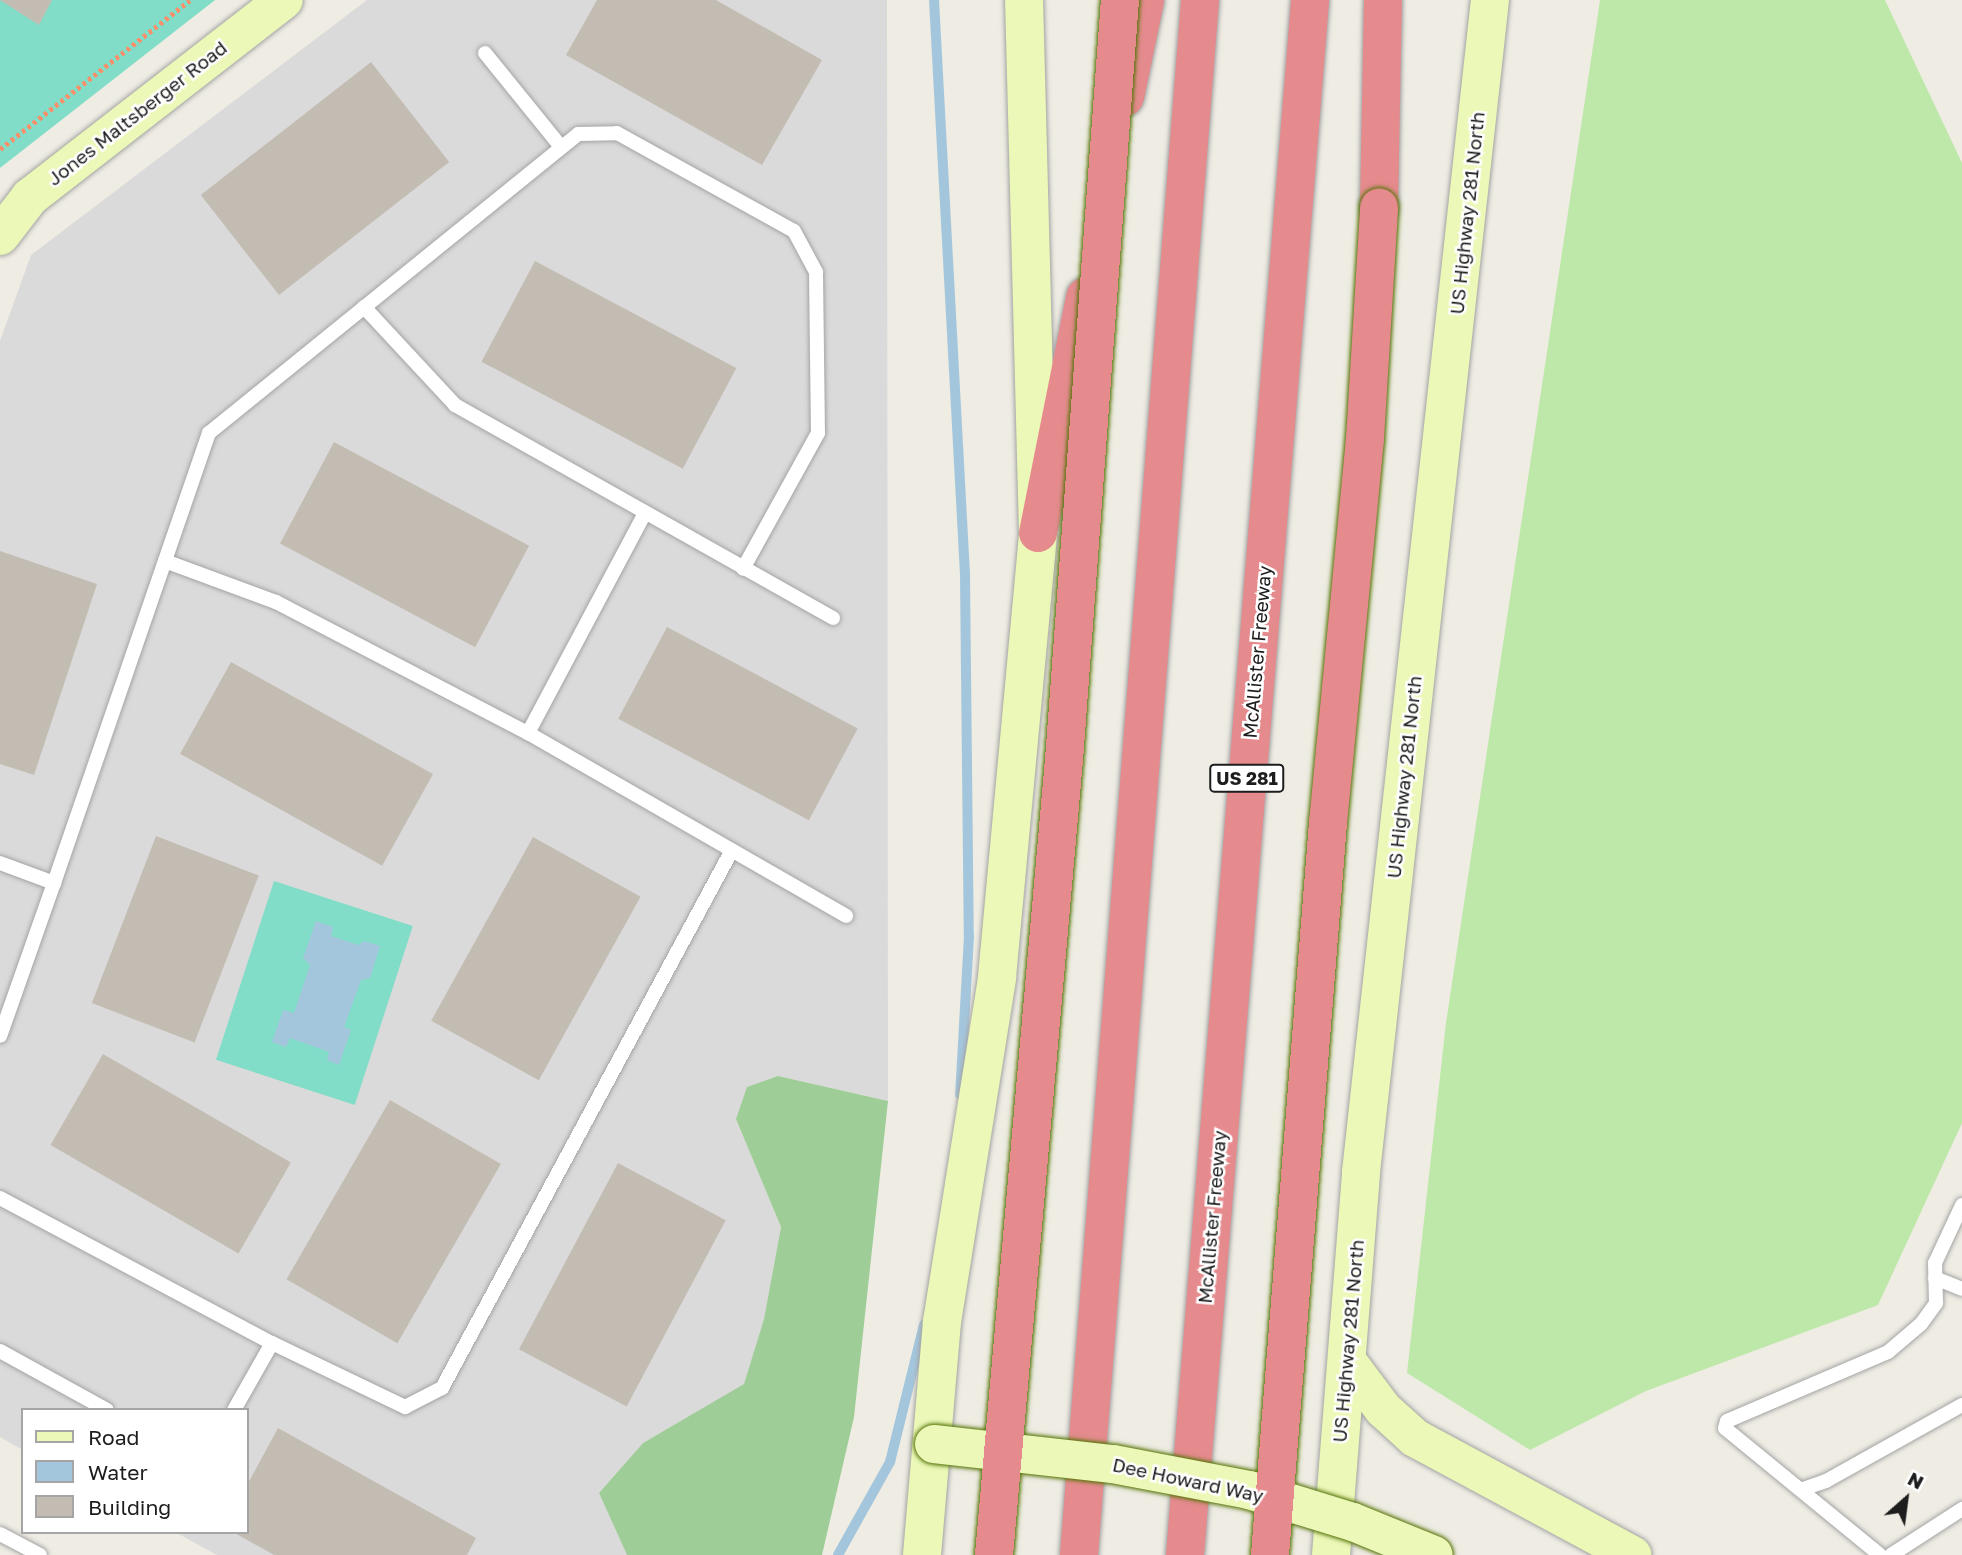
<!DOCTYPE html>
<html>
<head>
<meta charset="utf-8">
<style>
	body { margin:0 }
	#map { position:relative; width:1962px; height:1555px; overflow:hidden; background:#eeece3; font-family:"Golos Text",sans-serif }
	div>[style] { position:absolute }
	.residential>* { inset:0; background:#dbdada }
	.grass>* { inset:0; background:#bee8a9 }
	.forest>* { inset:0; background:#9fcd98 }
	.pitch>* { inset:0; background:#82ddc8; transform-origin:0 0 }
	.water>* { inset:0; background:#a4c6dc }
	.stream>* { height:10px; margin:-5px; padding:0 5px; transform-origin:5px; border-radius:5px; background:#a4c6dc }
	.building>* { inset:0; background:#c3bcb3; transform-origin:0 0 }
	.path>* { height:4.5px; margin-top:-2.25px; transform-origin:0; background:repeating-linear-gradient(90deg,#f8906b 0 3.5px,transparent 0 7px) }
	.roads { filter:drop-shadow(0 0 2px #a4a4a4) drop-shadow(0 0 2px #a4a4a4) }
	.lane>* { height:14px; margin:-7px; padding:0 7px; transform-origin:7px; border-radius:7px; background:#fff }
	.secondary>* { height:38px; margin:-19px; padding:0 19px; transform-origin:19px; border-radius:19px; background:#ebf8b7 }
	.highway>* { height:38px; margin:-19px; padding:0 19px; transform-origin:19px; border-radius:19px; background:#e58b8e }
	.bridges { filter:drop-shadow(0 0 2px #557306) drop-shadow(0 0 2px #557306) }
	.secondary-bridge>* { height:38px; margin:-19px; padding:0 19px; transform-origin:19px; border-radius:19px; background:#ebf8b7 }
	.highway-bridge>* { height:38px; margin:-19px; padding:0 19px; transform-origin:19px; border-radius:19px; background:#e58b8e }
	span { translate:-50% -50%; white-space:nowrap; text-align:center; line-height:1.15; -webkit-text-stroke:5px #fff; paint-order:stroke }
	.shield-label span { padding:2px 5px; background:#fff; border:2px solid; border-radius:5px; -webkit-text-stroke-width:0 }
	.shield-label { font-size:18px; color:#1d1d1d; font-weight:700 }
	.street-label { font-size:19px; color:#1d1d1d }
	.legend { position:absolute; left:21px; top:1408px; width:228px; height:126px; box-sizing:border-box; background:#fff; border:2px solid #a5a5a5; margin:0; padding:9px 12px; list-style:none; font-size:21px; color:#1d1d1d }
	.legend li { display:flex; align-items:center; gap:14px; height:35px }
	.legend b { width:35px; border:2px solid #a5a5a5 }
	.north { position:absolute; left:1871px; top:1464px; width:70px; height:70px; -webkit-text-stroke:5px #fff; paint-order:stroke; rotate:28deg; font-size:19px; font-weight:700; line-height:28px; text-align:center; color:#1d1d1d }
	.north::after { content:''; display:block; margin:auto; width:24px; height:32px; background:#1d1d1d; clip-path:polygon(50% 0,100% 100%,50% 72%,0 100%) }
</style>
</head>
<body>
<div id="map">
	<div class="residential">
		<i style="clip-path:polygon(367px 0,887px 0,888px 1101px,778px 1076px,736px 1119px,781px 1227px,764px 1320px,744px 1385px,643px 1443px,599px 1493px,627px 1555px,217px 1555px,175px 1532px,247px 1532px,247px 1410px,23px 1410px,23px 1450px,0 1437px,0 341px,31px 255px)"></i>
	</div>
	<div class="grass">
		<i style="clip-path:polygon(1600px 0,1885px 0,1962px 163px,1962px 1123px,1878px 1305px,1646px 1391px,1530px 1450px,1407px 1373px,1446px 1023px)"></i>
	</div>
	<div class="forest">
		<i style="clip-path:polygon(778px 1076px,888px 1101px,854px 1417px,822px 1555px,627px 1555px,599px 1493px,643px 1443px,744px 1384px,764px 1319px,781px 1227px,736px 1119px,747px 1087px)"></i>
	</div>
	<div class="pitch">
		<i style="clip-path:polygon(0 0,215px 0,0 168px)"></i>
		<i style="left:274px;top:881px;width:146px;height:188px;rotate:18deg"></i>
	</div>
	<div class="water">
		<i style="clip-path:polygon(316px 921px,333px 927px,331px 936px,358px 945px,364px 941px,380px 946px,370px 978px,361px 980px,344px 1027px,351px 1030px,339px 1065px,327px 1060px,329px 1052px,290px 1038px,286px 1047px,272px 1042px,283px 1010px,294px 1013px,310px 965px,303px 958px)"></i>
	</div>
	<div class="stream">
		<i style="left:934px;top:0;width:576px;rotate:86.91deg"></i>
		<i style="left:965px;top:575px;width:361px;rotate:89.4deg"></i>
		<i style="left:969px;top:936px;width:159px;rotate:93.2deg"></i>
		<i style="left:838px;top:1555px;width:107px;rotate:-60.8deg"></i>
		<i style="left:890px;top:1462px;width:141px;rotate:-76.1deg"></i>
	</div>
	<div class="building">
		<i style="clip-path:polygon(0 0,52px 0,39px 25px)"></i>
		<i style="clip-path:polygon(597px 0,716px 0,822px 60px,762px 165px,566px 55px)"></i>
		<i style="left:371px;top:62px;width:127px;height:216px;rotate:52deg"></i>
		<i style="left:535px;top:261px;width:228px;height:114px;rotate:28deg"></i>
		<i style="left:334px;top:442px;width:221px;height:115px;rotate:28deg"></i>
		<i style="clip-path:polygon(0 551px,97px 584px,34px 775px,0 764px)"></i>
		<i style="left:667px;top:627px;width:216px;height:104px;rotate:28deg"></i>
		<i style="left:231px;top:662px;width:231px;height:105px;rotate:29deg"></i>
		<i style="left:156px;top:836px;width:110px;height:179px;rotate:21deg"></i>
		<i style="left:533px;top:837px;width:123px;height:210px;rotate:29deg"></i>
		<i style="left:103px;top:1054px;width:217px;height:105px;rotate:30deg"></i>
		<i style="left:390px;top:1100px;width:128px;height:207px;rotate:30deg"></i>
		<i style="left:618px;top:1163px;width:122px;height:211px;rotate:28deg"></i>
		<i style="clip-path:polygon(278px 1428px,476px 1538px,467px 1555px,274px 1555px,233px 1532px,247px 1532px,247px 1485px)"></i>
	</div>
	<div class="path">
		<i style="left:0;top:149px;width:241px;rotate:-38.1deg"></i>
	</div>
	<div class="roads">
		<div class="lane">
			<i style="left:485px;top:53px;width:121px;rotate:51deg"></i>
			<i style="left:364px;top:307px;width:134px;rotate:47.1deg"></i>
			<i style="left:455px;top:405px;width:434px;rotate:29.4deg"></i>
			<i style="left:165px;top:561px;width:118px;rotate:20.3deg"></i>
			<i style="left:276px;top:602px;width:284px;rotate:27.5deg"></i>
			<i style="left:528px;top:733px;width:367px;rotate:29.9deg"></i>
			<i style="left:528px;top:733px;width:249px;rotate:-62deg"></i>
			<i style="left:0;top:863px;width:58px;rotate:20.3deg"></i>
			<i style="left:54px;top:883px;width:162px;rotate:109.4deg"></i>
			<i style="left:54px;top:883px;width:476px;rotate:-71deg"></i>
			<i style="left:209px;top:433px;width:475px;rotate:-39deg"></i>
			<i style="left:578px;top:134px;width:39px;rotate:-1deg"></i>
			<i style="left:617px;top:133px;width:202px;rotate:29deg"></i>
			<i style="left:794px;top:231px;width:47px;rotate:61.8deg"></i>
			<i style="left:816px;top:272px;width:161px;rotate:89.3deg"></i>
			<i style="left:818px;top:433px;width:155px;rotate:118.9deg"></i>
			<i style="left:0;top:1198px;width:308px;rotate:28.1deg"></i>
			<i style="left:272px;top:1343px;width:148px;rotate:25.7deg"></i>
			<i style="left:405px;top:1407px;width:42px;rotate:-27.2deg"></i>
			<i style="left:442px;top:1388px;width:611px;rotate:-61.67deg"></i>
			<i style="left:1935px;top:1278px;width:29px;rotate:22deg"></i>
			<i style="left:0;top:1351px;width:122px;rotate:28.9deg"></i>
			<i style="left:234px;top:1410px;width:77px;rotate:-60.4deg"></i>
			<i style="left:1803px;top:1489px;width:24px;rotate:-19deg"></i>
			<i style="left:1826px;top:1481px;width:156px;rotate:-29.2deg"></i>
			<i style="left:0;top:1534px;width:45px;rotate:27.7deg"></i>
			<i style="left:1880px;top:1555px;width:200px;rotate:-140.7deg"></i>
			<i style="left:1725px;top:1428px;width:7px;rotate:-74deg"></i>
			<i style="left:1727px;top:1421px;width:175px;rotate:-23.2deg"></i>
			<i style="left:1888px;top:1352px;width:43px;rotate:-40.3deg"></i>
			<i style="left:1921px;top:1324px;width:26px;rotate:-54deg"></i>
			<i style="left:1936px;top:1303px;width:40px;rotate:-91.4deg"></i>
			<i style="left:1935px;top:1263px;width:64px;rotate:-65deg"></i>
			<i style="left:1891px;top:1555px;width:85px;rotate:-32.9deg"></i>
		</div>
		<div class="secondary">
			<i style="left:0;top:236px;width:49px;rotate:-52.4deg"></i>
			<i style="left:30px;top:197px;width:321px;rotate:-37.8deg"></i>
			<i style="left:1347px;top:1361px;width:60px;rotate:53.1deg"></i>
			<i style="left:1383px;top:1409px;width:43px;rotate:42.2deg"></i>
			<i style="left:1415px;top:1438px;width:247px;rotate:28.3deg"></i>
			<i style="left:922px;top:1555px;width:234px;rotate:-85.1deg"></i>
			<i style="left:942px;top:1322px;width:349px;rotate:-80.9deg"></i>
			<i style="left:997px;top:977px;width:446px;rotate:-84.7deg"></i>
			<i style="left:1038px;top:533px;width:533px;rotate:-91.5deg"></i>
			<i style="left:1331px;top:1555px;width:384px;rotate:-85.5deg"></i>
			<i style="left:1361px;top:1172px;width:1179px;rotate:-83.72deg"></i>
		</div>
		<div class="highway">
			<i style="left:1125px;top:97px;width:99px;rotate:-78.3deg"></i>
			<i style="left:1379px;top:207px;width:207px;rotate:-88.9deg"></i>
			<i style="left:1038px;top:533px;width:241px;rotate:-78.7deg"></i>
			<i style="left:1079px;top:1555px;width:1560px;rotate:-85.55deg"></i>
			<i style="left:1185px;top:1555px;width:1560px;rotate:-85.4deg"></i>
		</div>
	</div>
	<div class="bridges">
		<div class="secondary-bridge">
			<i style="left:934px;top:1444px;width:180px;rotate:6.4deg"></i>
			<i style="left:1113px;top:1464px;width:138px;rotate:10.8deg"></i>
			<i style="left:1249px;top:1490px;width:109px;rotate:17.1deg"></i>
			<i style="left:1353px;top:1522px;width:87px;rotate:22.2deg"></i>
		</div>
		<div class="highway-bridge">
			<i style="left:994px;top:1555px;width:798px;rotate:-84.97deg"></i>
			<i style="left:1064px;top:760px;width:762px;rotate:-85.79deg"></i>
			<i style="left:1270px;top:1555px;width:734px;rotate:-85.47deg"></i>
			<i style="left:1328px;top:823px;width:386px;rotate:-84.5deg"></i>
			<i style="left:1365px;top:439px;width:232px;rotate:-86.5deg"></i>
		</div>
	</div>
	<div class="shield-label">
		<span style="left:1247px;top:778px">US 281</span>
	</div>
	<div class="street-label">
		<span style="left:137px;top:113px;rotate:-38deg">Jones Maltsberger Road</span>
		<span style="left:1467px;top:213px;rotate:-84deg">US Highway 281 North</span>
		<span style="left:1257px;top:652px;rotate:-85deg">McAllister Freeway</span>
		<span style="left:1404px;top:777px;rotate:-84deg">US Highway 281 North</span>
		<span style="left:1212px;top:1217px;rotate:-85deg">McAllister Freeway</span>
		<span style="left:1348px;top:1341px;rotate:-85deg">US Highway 281 North</span>
		<span style="left:1188px;top:1480px;rotate:12deg">Dee Howard Way</span>
	</div>
	<ul class="legend">
	<li><b style="height:9px;background:#ebf8b7"></b>Road</li>
	<li><b style="height:19px;background:#a4c6dc"></b>Water</li>
	<li><b style="height:19px;background:#c3bcb3"></b>Building</li>
	</ul>
	<div class="north">N</div>
</div>
</body>
</html>
